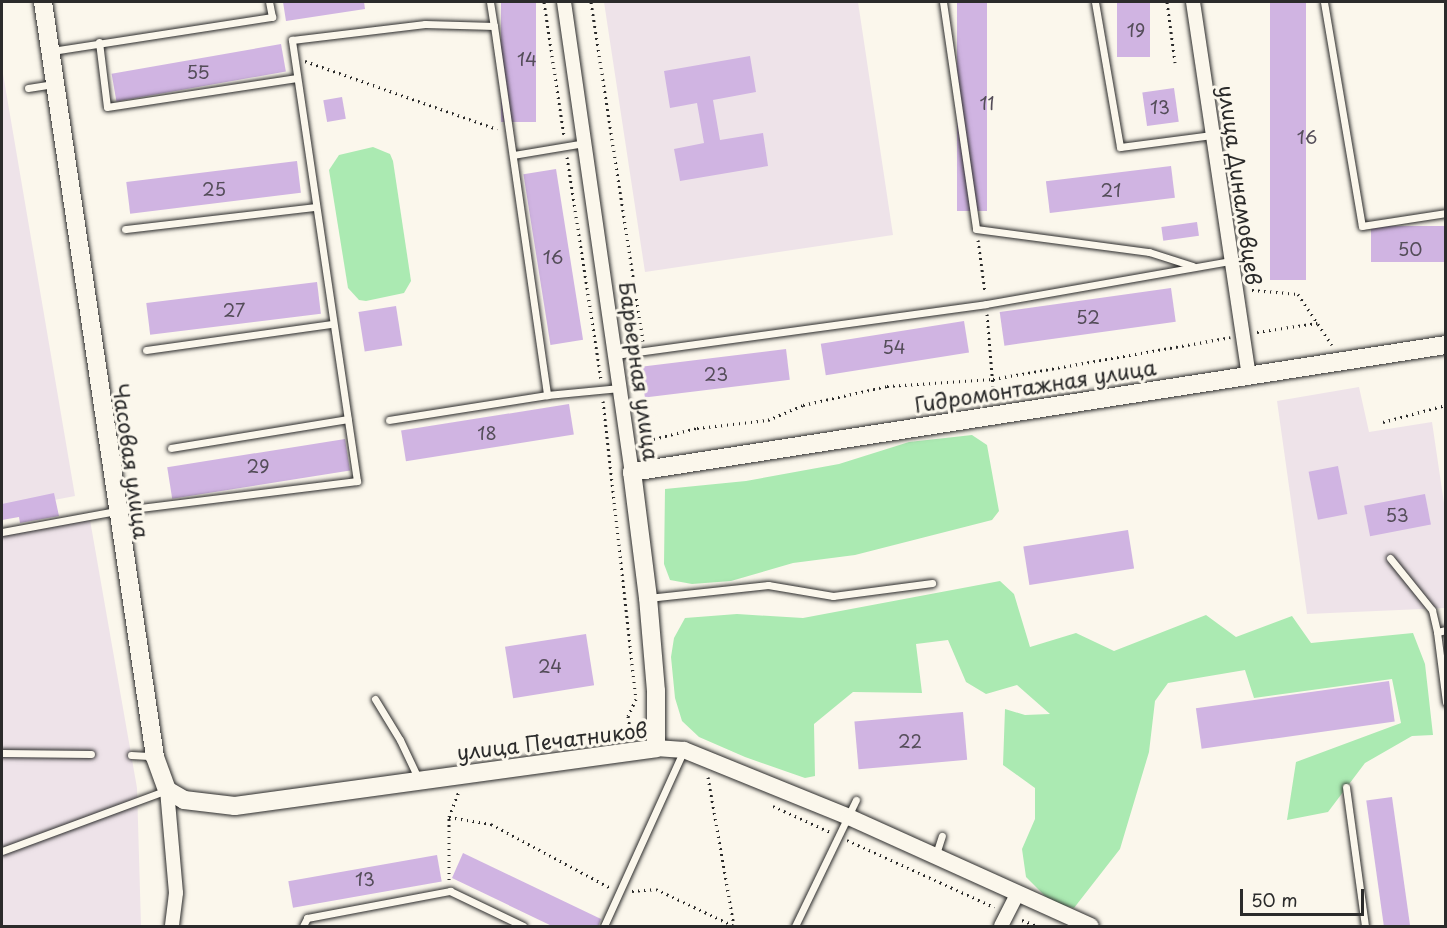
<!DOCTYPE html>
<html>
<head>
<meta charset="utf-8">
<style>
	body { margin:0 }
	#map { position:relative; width:1447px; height:928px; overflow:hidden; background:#fbf7ec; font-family:"Playpen Sans",sans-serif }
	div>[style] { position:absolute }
	.built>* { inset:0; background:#eee3e9 }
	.green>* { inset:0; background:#abeab2 }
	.building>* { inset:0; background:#d0b4e2; transform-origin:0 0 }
	.path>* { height:3px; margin-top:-1.5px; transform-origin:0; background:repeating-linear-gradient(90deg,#2b2b2b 0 1.5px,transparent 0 6px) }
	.roads { filter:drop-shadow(0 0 2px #2b2b2b) drop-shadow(0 0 2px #2b2b2b) }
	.service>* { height:7px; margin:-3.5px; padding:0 3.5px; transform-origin:3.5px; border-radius:3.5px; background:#fbf7ec }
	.minor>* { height:14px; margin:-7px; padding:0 7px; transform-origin:7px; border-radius:7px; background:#fbf7ec }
	.tertiary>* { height:16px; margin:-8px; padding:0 8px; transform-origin:8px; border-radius:8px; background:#fbf7ec }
	.secondary>* { height:18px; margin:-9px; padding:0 9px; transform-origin:9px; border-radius:9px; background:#fbf7ec }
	span { translate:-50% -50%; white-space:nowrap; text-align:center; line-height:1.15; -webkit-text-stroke:6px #fbf7ec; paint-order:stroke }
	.number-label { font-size:18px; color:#544d59 }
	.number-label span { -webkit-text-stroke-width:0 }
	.street-label { font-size:21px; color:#2b2b2b }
	.frame { position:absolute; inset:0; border:3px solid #2b2b2b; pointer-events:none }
	.scale { position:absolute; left:1240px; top:889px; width:124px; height:27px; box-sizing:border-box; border:3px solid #2b2b2b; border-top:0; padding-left:8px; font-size:18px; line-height:21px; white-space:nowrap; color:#2b2b2b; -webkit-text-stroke:4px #fbf7ec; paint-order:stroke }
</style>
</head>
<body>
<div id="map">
	<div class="built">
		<i style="clip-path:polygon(604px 2px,858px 2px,893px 235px,645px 272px)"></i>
		<i style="clip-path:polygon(2px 68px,75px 496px,2px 510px)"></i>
		<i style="clip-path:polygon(1359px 387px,1369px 432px,1432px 422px,1445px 510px,1445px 608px,1307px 614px,1277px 401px)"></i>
		<i style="clip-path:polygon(90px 520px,137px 788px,141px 926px,2px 926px,2px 535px)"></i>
	</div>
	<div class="green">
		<i style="clip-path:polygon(373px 147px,390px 154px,393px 161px,411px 281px,404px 293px,366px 301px,359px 300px,348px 288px,329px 170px,339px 155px)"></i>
		<i style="clip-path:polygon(972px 435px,987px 445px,999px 511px,992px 520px,855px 555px,793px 563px,731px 581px,692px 584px,670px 580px,664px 564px,665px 489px,746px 481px,839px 464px,909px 442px)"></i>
		<i style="clip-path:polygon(1000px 581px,1014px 594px,1030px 647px,1076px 633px,1114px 651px,1206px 615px,1236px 637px,1292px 616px,1311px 643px,1413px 633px,1425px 664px,1433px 735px,1412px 736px,1365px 763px,1328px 812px,1287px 820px,1296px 762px,1401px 723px,1392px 679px,1254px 698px,1245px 670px,1168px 683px,1155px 701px,1149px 752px,1120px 849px,1074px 908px,1051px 902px,1026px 877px,1022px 849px,1035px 819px,1035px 788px,1003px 765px,1005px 709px,1025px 715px,1050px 714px,1017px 685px,986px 694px,966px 682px,948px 640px,916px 644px,922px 693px,853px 692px,814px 724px,815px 776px,805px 778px,745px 757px,699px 737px,682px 721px,675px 698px,671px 657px,674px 638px,685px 618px,737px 614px,803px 618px)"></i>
	</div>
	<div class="building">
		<i style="clip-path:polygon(283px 2px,364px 2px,365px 9px,286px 21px)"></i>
		<i style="left:501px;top:2px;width:35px;height:120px"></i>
		<i style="left:957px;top:2px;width:30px;height:209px"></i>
		<i style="left:1117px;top:2px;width:33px;height:55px"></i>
		<i style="left:1270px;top:2px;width:36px;height:278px"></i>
		<i style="left:281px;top:44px;width:28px;height:172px;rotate:80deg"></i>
		<i style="clip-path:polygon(750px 56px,756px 92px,713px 100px,720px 140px,763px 133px,768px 166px,680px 181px,674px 149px,704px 143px,697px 103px,670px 108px,664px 71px)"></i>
		<i style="left:1174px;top:88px;width:34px;height:32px;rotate:82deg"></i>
		<i style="left:342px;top:97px;width:22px;height:19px;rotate:80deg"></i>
		<i style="left:297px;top:161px;width:32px;height:172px;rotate:83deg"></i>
		<i style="left:1171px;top:166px;width:32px;height:126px;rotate:83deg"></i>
		<i style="left:556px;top:169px;width:173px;height:33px;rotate:81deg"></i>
		<i style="left:1197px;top:222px;width:14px;height:36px;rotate:82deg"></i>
		<i style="left:1446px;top:226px;width:36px;height:75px;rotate:90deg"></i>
		<i style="left:317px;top:282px;width:32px;height:172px;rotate:83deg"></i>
		<i style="left:1171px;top:288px;width:34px;height:173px;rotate:82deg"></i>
		<i style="left:396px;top:306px;width:40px;height:38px;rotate:81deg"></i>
		<i style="left:964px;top:321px;width:32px;height:145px;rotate:81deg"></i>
		<i style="left:786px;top:349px;width:31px;height:146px;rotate:83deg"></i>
		<i style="left:569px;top:404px;width:31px;height:170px;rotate:81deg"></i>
		<i style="left:345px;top:439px;width:32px;height:180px;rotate:81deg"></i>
		<i style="left:1338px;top:466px;width:49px;height:30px;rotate:79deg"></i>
		<i style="clip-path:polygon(54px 493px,59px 516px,20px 523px,19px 517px,2px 520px,2px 504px)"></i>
		<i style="left:1425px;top:494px;width:31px;height:62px;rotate:79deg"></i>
		<i style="left:1128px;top:530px;width:39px;height:106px;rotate:81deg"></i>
		<i style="left:586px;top:634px;width:52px;height:82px;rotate:81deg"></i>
		<i style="left:1389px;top:681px;width:41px;height:195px;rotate:82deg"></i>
		<i style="left:963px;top:712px;width:48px;height:109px;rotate:85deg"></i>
		<i style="left:1392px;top:797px;width:131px;height:26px;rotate:82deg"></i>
		<i style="clip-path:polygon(463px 853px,601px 919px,598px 927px,554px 927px,452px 878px)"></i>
		<i style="left:437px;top:855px;width:27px;height:151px;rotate:80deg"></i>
	</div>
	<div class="path">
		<i style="left:544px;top:2px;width:135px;rotate:81.5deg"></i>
		<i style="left:591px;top:2px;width:343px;rotate:81.3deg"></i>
		<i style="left:1167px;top:2px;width:61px;rotate:82.4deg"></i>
		<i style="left:305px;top:61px;width:204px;rotate:19.5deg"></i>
		<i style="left:567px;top:157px;width:225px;rotate:81.3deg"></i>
		<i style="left:978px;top:240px;width:52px;rotate:82.3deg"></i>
		<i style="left:1252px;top:290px;width:46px;rotate:5deg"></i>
		<i style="left:1298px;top:294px;width:61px;rotate:56.3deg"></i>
		<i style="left:987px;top:314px;width:86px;rotate:85.3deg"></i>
		<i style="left:1257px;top:332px;width:61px;rotate:-8.5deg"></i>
		<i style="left:603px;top:401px;width:300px;rotate:83.7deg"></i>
		<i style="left:636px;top:699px;width:19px;rotate:115deg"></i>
		<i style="left:628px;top:716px;width:19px;rotate:81deg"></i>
		<i style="left:1383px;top:422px;width:65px;rotate:-15.1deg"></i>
		<i style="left:642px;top:442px;width:57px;rotate:-14.3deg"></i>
		<i style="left:697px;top:428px;width:71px;rotate:-6.4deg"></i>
		<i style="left:768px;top:420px;width:38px;rotate:-23deg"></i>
		<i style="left:803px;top:405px;width:86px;rotate:-12.7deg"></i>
		<i style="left:887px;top:386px;width:106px;rotate:-3.8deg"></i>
		<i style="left:993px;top:379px;width:241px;rotate:-10deg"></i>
		<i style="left:708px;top:777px;width:151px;rotate:80.1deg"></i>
		<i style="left:773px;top:806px;width:63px;rotate:24.5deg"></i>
		<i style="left:449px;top:817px;width:43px;rotate:9.5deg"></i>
		<i style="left:491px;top:824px;width:136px;rotate:28.1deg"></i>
		<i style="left:847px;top:840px;width:162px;rotate:24.5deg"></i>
		<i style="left:449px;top:880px;width:63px;rotate:-90deg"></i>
		<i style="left:449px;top:817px;width:26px;rotate:-69deg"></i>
		<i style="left:632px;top:891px;width:24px;rotate:-5deg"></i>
		<i style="left:656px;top:889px;width:86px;rotate:25.4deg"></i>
		<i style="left:1022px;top:920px;width:16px;rotate:22deg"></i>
	</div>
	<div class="roads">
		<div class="service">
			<i style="left:490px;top:2px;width:24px;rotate:81deg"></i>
			<i style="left:943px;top:2px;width:229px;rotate:81.7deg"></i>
			<i style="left:976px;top:229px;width:175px;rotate:7.6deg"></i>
			<i style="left:1149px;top:252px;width:46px;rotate:17.7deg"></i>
			<i style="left:1095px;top:2px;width:147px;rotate:80.2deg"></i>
			<i style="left:1120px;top:147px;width:93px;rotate:-7.4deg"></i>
			<i style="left:1324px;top:2px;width:227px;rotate:80.4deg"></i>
			<i style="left:1362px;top:226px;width:85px;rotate:-8.8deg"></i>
			<i style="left:99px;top:42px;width:65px;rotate:83deg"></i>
			<i style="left:107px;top:107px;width:192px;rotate:-8.7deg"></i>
			<i style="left:52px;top:51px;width:223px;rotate:-8.8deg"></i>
			<i style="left:272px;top:17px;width:15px;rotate:-101deg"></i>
			<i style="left:28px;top:88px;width:26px;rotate:-9deg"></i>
			<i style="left:513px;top:155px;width:73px;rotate:-9.5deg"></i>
			<i style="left:125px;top:229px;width:191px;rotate:-6.6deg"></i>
			<i style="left:146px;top:350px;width:188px;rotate:-8deg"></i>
			<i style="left:615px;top:355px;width:374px;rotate:-7.8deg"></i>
			<i style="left:986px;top:304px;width:248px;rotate:-10deg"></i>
			<i style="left:389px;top:420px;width:160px;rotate:-9deg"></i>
			<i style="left:171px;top:448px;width:179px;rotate:-9.3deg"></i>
			<i style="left:2px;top:532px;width:116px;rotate:-10.4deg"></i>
			<i style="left:116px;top:511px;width:243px;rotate:-7.1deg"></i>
			<i style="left:357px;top:481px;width:446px;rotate:-98.4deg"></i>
			<i style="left:292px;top:40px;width:134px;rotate:-6.9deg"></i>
			<i style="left:425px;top:24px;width:69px;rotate:1.7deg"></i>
			<i style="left:494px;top:26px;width:373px;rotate:81.8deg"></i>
			<i style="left:547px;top:395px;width:73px;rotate:-5.5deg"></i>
			<i style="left:1390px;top:558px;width:67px;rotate:51.1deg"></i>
			<i style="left:1432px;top:610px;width:23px;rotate:77deg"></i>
			<i style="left:648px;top:598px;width:121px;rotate:-6.2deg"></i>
			<i style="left:768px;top:585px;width:66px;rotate:9.6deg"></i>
			<i style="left:833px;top:596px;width:100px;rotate:-7.5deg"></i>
			<i style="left:1446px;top:630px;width:9px;rotate:167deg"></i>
			<i style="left:1437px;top:632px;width:71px;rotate:82.7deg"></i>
			<i style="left:375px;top:699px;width:48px;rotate:58.6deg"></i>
			<i style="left:400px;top:740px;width:44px;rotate:64.6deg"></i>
			<i style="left:2px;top:753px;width:89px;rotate:0.6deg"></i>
			<i style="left:131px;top:755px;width:22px;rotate:3deg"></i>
			<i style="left:1346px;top:787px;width:140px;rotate:82.2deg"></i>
			<i style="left:2px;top:851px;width:176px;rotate:-20.3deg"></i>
			<i style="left:936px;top:854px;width:19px;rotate:-72deg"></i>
			<i style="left:303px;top:926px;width:9px;rotate:-63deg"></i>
			<i style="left:307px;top:918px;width:146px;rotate:-10.7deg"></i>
			<i style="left:450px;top:891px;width:81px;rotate:25.6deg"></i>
			<i style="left:604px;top:926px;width:193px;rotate:-65.6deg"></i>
			<i style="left:795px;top:926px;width:140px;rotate:-64.2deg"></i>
		</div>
		<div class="minor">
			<i style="left:564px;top:2px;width:475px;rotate:81.8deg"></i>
			<i style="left:1193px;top:2px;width:377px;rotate:81.5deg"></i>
			<i style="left:167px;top:790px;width:103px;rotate:85deg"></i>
			<i style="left:176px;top:893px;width:33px;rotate:97deg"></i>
			<i style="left:1001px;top:926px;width:37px;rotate:-63deg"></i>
		</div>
		<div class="tertiary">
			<i style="left:656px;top:748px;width:28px;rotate:4deg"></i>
			<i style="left:684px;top:750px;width:178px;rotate:22.1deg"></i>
			<i style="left:849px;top:817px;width:265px;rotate:24.3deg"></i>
		</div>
		<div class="secondary">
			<i style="left:43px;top:2px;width:763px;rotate:81.56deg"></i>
			<i style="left:155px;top:757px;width:35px;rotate:70deg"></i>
			<i style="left:167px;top:790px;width:20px;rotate:30deg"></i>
			<i style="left:184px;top:800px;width:51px;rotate:6.7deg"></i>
			<i style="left:235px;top:806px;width:425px;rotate:-7.8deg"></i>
			<i style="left:656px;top:748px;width:57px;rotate:-90deg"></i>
			<i style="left:656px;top:691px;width:93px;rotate:-94.9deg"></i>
			<i style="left:648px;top:598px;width:127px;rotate:-97.2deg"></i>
			<i style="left:632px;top:472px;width:824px;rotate:-8.87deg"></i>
		</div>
	</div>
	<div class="number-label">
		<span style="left:1136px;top:30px">19</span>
		<span style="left:527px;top:59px">14</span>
		<span style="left:198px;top:72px">55</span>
		<span style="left:987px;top:103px">11</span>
		<span style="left:1160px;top:107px">13</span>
		<span style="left:1307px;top:137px">16</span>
		<span style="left:214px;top:189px">25</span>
		<span style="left:1111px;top:190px">21</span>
		<span style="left:1410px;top:249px">50</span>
		<span style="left:553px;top:257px">16</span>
		<span style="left:234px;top:310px">27</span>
		<span style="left:1088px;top:317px">52</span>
		<span style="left:894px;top:347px">54</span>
		<span style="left:716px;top:374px">23</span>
		<span style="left:487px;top:433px">18</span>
		<span style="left:258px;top:466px">29</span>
		<span style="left:1397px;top:515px">53</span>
		<span style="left:550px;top:666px">24</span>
		<span style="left:910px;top:741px">22</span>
		<span style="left:365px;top:879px">13</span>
	</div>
	<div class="street-label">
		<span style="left:1241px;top:185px;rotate:82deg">улица Динамовцев</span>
		<span style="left:640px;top:371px;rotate:82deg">Барьерная улица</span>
		<span style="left:1035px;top:385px;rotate:-9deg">Гидромонтажная улица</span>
		<span style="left:132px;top:461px;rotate:82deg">Часовая улица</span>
		<span style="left:552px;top:740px;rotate:-7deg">улица Печатников</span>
	</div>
	<div class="frame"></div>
	<div class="scale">50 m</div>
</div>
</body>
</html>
